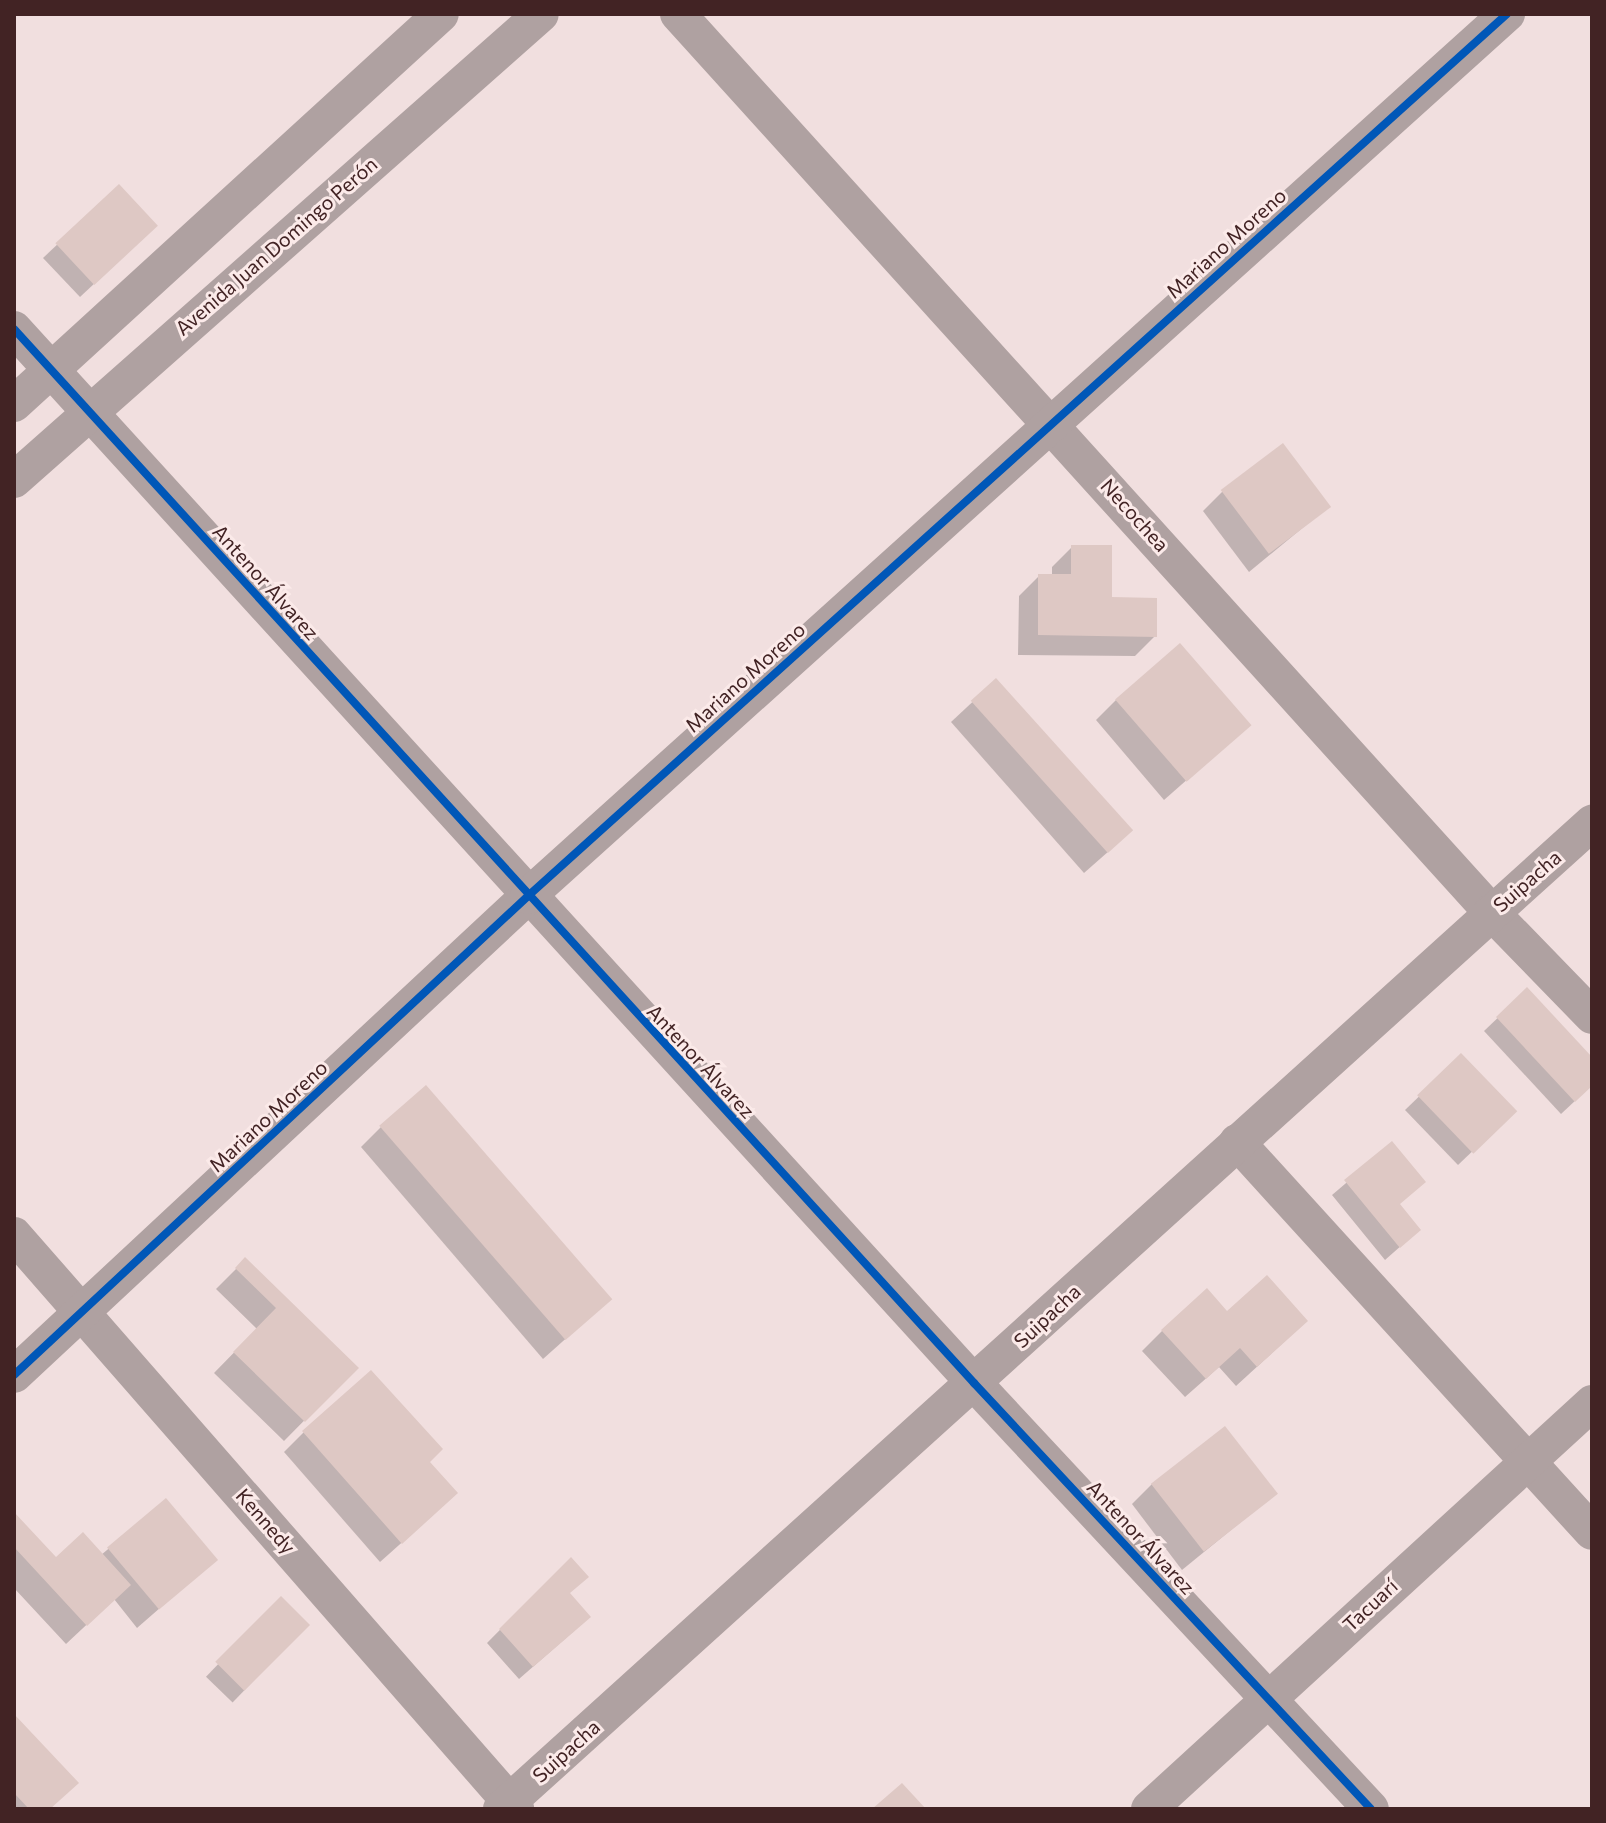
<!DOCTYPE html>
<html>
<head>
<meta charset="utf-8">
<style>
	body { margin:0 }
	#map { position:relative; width:1606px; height:1823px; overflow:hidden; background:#f1dfdf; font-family:Commissioner,sans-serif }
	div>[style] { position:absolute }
	.shadow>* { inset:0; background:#0003; transform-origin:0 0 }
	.building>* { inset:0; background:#dec8c4; transform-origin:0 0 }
	.street>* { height:36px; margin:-18px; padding:0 18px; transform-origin:18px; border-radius:18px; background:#afa1a1 }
	.cycleway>* { height:8px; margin:-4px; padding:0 4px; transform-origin:4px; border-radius:4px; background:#0057b8 }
	span { translate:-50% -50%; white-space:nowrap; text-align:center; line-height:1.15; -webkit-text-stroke:6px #fbeae9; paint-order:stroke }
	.street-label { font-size:20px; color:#422324 }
	.frame { position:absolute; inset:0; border:16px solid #422324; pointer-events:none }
</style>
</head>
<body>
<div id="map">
	<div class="shadow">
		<i style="clip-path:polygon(118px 187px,142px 239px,80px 297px,43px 258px)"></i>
		<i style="clip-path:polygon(1223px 491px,1329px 506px,1249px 572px,1203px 511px)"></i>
		<i style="clip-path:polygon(1072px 547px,1110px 599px,1155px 636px,1135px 656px,1018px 655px,1019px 596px,1039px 576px,1052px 576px,1052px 567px)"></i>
		<i style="clip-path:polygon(996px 680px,1109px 851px,1084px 873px,951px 722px)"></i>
		<i style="clip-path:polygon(1116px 700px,1248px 726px,1164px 800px,1096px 720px)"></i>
		<i style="clip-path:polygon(1527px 990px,1592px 1060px,1592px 1085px,1561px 1114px,1484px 1031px)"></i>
		<i style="clip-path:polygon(1461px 1056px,1501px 1124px,1458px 1165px,1405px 1110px)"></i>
		<i style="clip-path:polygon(381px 1127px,609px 1300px,543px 1359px,361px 1147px)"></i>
		<i style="clip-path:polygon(1392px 1144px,1398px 1205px,1419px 1230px,1385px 1260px,1332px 1195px)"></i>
		<i style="clip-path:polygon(245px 1260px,356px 1368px,284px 1441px,214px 1373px,257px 1329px,216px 1289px)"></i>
		<i style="clip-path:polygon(1227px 1314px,1286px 1340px,1236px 1386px,1219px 1367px,1185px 1397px,1142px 1351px,1162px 1331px)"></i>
		<i style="clip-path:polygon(304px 1432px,427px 1462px,435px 1513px,380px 1562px,284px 1452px)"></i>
		<i style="clip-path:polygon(1152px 1484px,1275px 1494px,1182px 1570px,1132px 1504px)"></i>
		<i style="clip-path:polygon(166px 1501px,215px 1560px,137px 1628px,114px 1599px,66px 1644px,14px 1588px,14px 1515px,56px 1560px,101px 1555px)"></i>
		<i style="clip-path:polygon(570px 1559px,568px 1594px,575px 1630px,519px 1679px,487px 1643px)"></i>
		<i style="left:281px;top:1599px;width:37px;height:108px;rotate:44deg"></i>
		<i style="clip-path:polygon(14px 1717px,49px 1809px,14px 1809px)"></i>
	</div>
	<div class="building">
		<i style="left:119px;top:184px;width:57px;height:87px;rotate:47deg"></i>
		<i style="left:1283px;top:443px;width:80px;height:78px;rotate:53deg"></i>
		<i style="clip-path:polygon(1071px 545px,1112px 545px,1112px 597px,1157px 598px,1157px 637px,1038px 635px,1038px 574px,1071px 574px)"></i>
		<i style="left:1180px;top:643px;width:109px;height:86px;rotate:49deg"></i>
		<i style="left:996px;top:678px;width:205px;height:34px;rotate:48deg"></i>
		<i style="clip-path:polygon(1527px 987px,1592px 1057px,1592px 1086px,1575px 1102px,1496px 1017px)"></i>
		<i style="left:1461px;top:1053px;width:81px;height:61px;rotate:46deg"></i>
		<i style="left:426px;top:1085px;width:284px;height:62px;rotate:49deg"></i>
		<i style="clip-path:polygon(1392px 1141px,1426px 1182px,1400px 1204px,1421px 1230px,1400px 1248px,1344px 1180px)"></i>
		<i style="clip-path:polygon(245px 1257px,359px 1368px,305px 1422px,233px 1352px,276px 1308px,235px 1268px)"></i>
		<i style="clip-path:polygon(1267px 1275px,1308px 1321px,1257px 1367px,1240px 1348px,1206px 1379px,1161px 1330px,1207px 1288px,1227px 1311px)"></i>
		<i style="clip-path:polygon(371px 1370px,443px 1449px,430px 1462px,458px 1493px,402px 1544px,302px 1431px)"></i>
		<i style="left:1225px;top:1426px;width:86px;height:94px;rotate:52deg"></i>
		<i style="left:166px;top:1498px;width:81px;height:77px;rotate:50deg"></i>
		<i style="clip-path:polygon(14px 1512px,56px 1557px,83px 1532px,131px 1585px,87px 1626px,14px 1547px)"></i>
		<i style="clip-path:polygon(571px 1557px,589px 1577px,570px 1593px,591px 1617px,533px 1667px,499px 1629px)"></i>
		<i style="left:281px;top:1596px;width:41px;height:93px;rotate:45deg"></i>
		<i style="clip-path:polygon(14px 1714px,79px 1783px,50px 1809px,29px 1809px,14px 1793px)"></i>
		<i style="clip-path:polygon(902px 1783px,926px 1809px,872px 1809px)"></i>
	</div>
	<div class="street">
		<i style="left:678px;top:14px;width:1211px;rotate:47.84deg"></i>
		<i style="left:1491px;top:912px;width:145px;rotate:45.8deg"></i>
		<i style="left:14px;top:329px;width:1426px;rotate:47.67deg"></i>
		<i style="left:974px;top:1383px;width:582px;rotate:47.02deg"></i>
		<i style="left:14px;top:404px;width:578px;rotate:-42.41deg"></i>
		<i style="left:14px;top:480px;width:703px;rotate:-41.48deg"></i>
		<i style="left:1237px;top:1142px;width:527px;rotate:47.69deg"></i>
		<i style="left:14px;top:1235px;width:763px;rotate:48.83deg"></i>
		<i style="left:14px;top:1375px;width:703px;rotate:-42.98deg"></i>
		<i style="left:528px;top:896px;width:1318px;rotate:-42.02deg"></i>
		<i style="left:501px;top:1809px;width:1471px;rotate:-42.11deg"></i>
		<i style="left:1149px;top:1809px;width:601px;rotate:-42.5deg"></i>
	</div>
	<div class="cycleway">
		<i style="left:14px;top:329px;width:1426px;rotate:47.67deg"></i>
		<i style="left:974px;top:1383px;width:582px;rotate:47.02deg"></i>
		<i style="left:14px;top:1375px;width:703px;rotate:-42.98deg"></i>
		<i style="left:528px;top:896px;width:1318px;rotate:-42.02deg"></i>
	</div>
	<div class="street-label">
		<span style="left:1226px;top:243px;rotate:-42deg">Mariano Moreno</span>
		<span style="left:276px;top:246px;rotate:-41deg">Avenida Juan Domingo Perón</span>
		<span style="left:1135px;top:515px;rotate:48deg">Necochea</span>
		<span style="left:266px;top:582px;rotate:48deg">Antenor Álvarez</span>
		<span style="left:745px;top:677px;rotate:-42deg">Mariano Moreno</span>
		<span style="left:1527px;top:881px;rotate:-41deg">Suipacha</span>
		<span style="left:701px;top:1061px;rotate:47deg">Antenor Álvarez</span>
		<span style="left:268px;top:1116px;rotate:-43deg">Mariano Moreno</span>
		<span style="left:1047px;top:1316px;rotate:-43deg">Suipacha</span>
		<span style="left:266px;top:1521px;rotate:49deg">Kennedy</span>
		<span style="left:1141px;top:1537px;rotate:47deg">Antenor Álvarez</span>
		<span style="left:1370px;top:1605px;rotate:-43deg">Tacuarí</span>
		<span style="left:566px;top:1751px;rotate:-42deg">Suipacha</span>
	</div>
	<div class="frame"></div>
</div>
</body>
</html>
